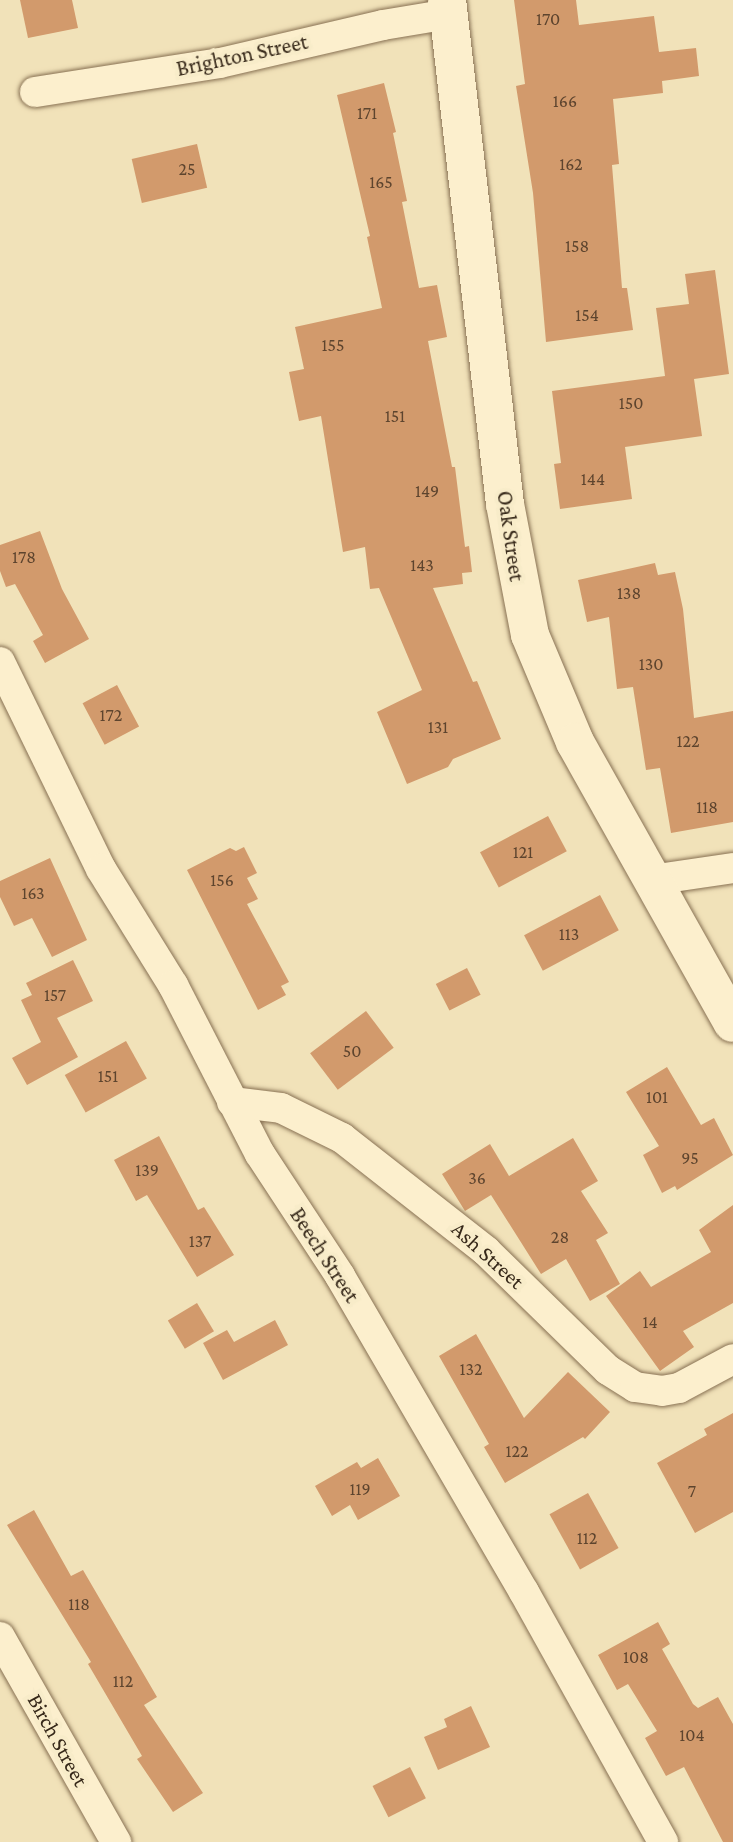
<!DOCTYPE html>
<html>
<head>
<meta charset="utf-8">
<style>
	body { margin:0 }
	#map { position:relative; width:733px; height:1842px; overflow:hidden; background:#f1e2b9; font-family:"Crimson Pro",serif }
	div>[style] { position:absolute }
	.building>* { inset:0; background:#d29a6c; transform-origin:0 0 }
	.roads { filter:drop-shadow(0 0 2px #887153) drop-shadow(0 0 2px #887153) }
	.minor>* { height:30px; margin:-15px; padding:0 15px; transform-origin:15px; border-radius:15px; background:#fcefcd }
	.tertiary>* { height:38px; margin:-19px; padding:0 19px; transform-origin:19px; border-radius:19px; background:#fcefcd }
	span { translate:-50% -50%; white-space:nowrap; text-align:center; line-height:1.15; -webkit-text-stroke:8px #f8ecc9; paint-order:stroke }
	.number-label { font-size:18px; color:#5d442e }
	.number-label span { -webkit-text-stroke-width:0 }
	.street-label { font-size:22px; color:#362819 }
</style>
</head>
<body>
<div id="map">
	<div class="building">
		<i style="clip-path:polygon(20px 0,72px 0,78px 28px,28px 38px)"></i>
		<i style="clip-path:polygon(514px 0,576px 0,579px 25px,654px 16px,659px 52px,696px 48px,699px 76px,662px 81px,663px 93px,613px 99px,619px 164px,612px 165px,622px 288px,627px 288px,633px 330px,546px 342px,533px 193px,516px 86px,525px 84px)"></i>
		<i style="clip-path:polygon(384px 83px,396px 132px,393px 133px,407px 201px,402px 202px,419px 288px,437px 285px,447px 337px,428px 341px,452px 467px,455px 467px,465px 547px,469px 546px,472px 572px,462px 573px,463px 584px,433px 588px,473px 682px,477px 681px,501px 739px,453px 759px,448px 767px,407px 784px,377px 712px,422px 690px,379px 588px,370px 589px,365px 547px,343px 552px,321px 416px,299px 421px,289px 372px,304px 369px,295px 327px,382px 308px,367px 237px,370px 236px,337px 95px)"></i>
		<i style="left:197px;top:144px;width:45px;height:67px;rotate:77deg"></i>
		<i style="clip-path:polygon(715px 270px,729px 374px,694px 379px,702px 436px,625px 447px,632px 499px,560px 509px,554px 464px,561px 463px,552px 391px,665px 376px,656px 308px,689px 304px,685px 274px)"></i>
		<i style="clip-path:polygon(40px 531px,62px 589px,89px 639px,45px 663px,33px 641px,43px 635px,15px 584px,6px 587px,0 571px,0 545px)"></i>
		<i style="clip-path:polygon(655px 563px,658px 575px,675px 572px,683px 609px,694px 718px,733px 711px,733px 822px,671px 833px,660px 768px,646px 770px,633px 687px,617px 689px,609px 617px,587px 622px,578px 580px)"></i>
		<i style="left:117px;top:685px;width:47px;height:39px;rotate:62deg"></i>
		<i style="left:548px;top:816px;width:40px;height:77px;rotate:62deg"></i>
		<i style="clip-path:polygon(244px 847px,257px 873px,247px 878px,258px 899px,247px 904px,289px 982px,281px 986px,286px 995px,258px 1010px,187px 870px,230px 848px,236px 851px)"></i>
		<i style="clip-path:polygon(50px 858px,87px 940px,52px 957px,32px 918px,14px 926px,0 897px,0 881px)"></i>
		<i style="left:600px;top:895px;width:40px;height:86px;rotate:62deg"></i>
		<i style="clip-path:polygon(73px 960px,93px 1001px,57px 1018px,78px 1057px,27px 1085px,12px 1058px,41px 1042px,21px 1000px,32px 995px,26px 983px)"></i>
		<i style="left:467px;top:968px;width:30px;height:35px;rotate:63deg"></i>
		<i style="left:366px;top:1011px;width:46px;height:70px;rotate:53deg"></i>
		<i style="left:126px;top:1041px;width:43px;height:70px;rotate:61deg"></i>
		<i style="clip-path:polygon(667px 1067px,701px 1125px,714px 1118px,733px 1155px,677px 1190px,675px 1186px,662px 1193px,643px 1155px,659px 1146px,626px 1092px)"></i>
		<i style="clip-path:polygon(159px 1136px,198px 1210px,204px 1207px,234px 1255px,197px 1277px,147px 1195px,136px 1201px,114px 1160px)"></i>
		<i style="clip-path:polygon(573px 1138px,598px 1181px,581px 1191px,608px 1233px,596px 1240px,620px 1284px,590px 1301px,566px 1259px,541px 1274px,491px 1195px,465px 1211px,442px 1174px,490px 1144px,509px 1176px)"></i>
		<i style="clip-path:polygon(733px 1205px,733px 1303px,683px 1331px,694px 1347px,660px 1371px,606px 1296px,640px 1271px,651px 1287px,711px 1252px,699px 1230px)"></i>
		<i style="left:197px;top:1303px;width:33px;height:34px;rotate:59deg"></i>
		<i style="clip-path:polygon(275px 1320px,288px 1345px,223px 1380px,203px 1343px,227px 1330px,234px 1342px)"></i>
		<i style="clip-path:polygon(476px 1334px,524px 1418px,568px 1372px,610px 1412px,585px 1439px,583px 1437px,505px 1483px,484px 1447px,489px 1444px,439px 1356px)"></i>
		<i style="clip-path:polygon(733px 1413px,733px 1512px,695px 1533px,657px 1463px,707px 1435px,704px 1429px)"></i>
		<i style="clip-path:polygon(378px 1458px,400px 1496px,358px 1520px,350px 1505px,332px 1516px,315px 1486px,357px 1462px,361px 1468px)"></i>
		<i style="left:588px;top:1493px;width:63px;height:44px;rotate:61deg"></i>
		<i style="clip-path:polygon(34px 1510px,71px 1576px,83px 1570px,157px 1697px,144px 1705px,203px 1793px,173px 1812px,137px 1759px,142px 1756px,88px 1664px,91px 1662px,7px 1525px)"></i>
		<i style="clip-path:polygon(658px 1622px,670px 1644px,662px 1649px,693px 1704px,698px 1708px,718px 1697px,733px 1724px,733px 1842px,723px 1842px,684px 1767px,666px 1776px,645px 1738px,657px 1731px,628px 1684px,617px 1690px,598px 1655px)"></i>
		<i style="clip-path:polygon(471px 1706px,490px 1747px,438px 1770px,424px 1737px,447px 1727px,444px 1719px)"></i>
		<i style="left:410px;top:1767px;width:35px;height:42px;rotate:63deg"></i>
	</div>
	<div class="roads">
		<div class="minor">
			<i style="left:35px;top:92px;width:187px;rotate:-8.9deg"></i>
			<i style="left:220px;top:63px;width:167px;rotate:-13.1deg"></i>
			<i style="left:383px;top:25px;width:67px;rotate:-9.5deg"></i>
			<i style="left:0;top:662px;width:230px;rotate:64deg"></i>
			<i style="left:101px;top:869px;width:137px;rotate:58.2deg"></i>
			<i style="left:173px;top:985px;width:190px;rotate:62.8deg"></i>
			<i style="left:260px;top:1154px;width:146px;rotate:56.7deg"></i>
			<i style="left:340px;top:1276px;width:366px;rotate:59.8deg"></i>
			<i style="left:524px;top:1592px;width:286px;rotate:60.9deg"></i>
			<i style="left:652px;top:880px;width:82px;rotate:-8.4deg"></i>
			<i style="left:232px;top:1102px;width:49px;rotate:7deg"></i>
			<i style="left:281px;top:1108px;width:68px;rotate:26.2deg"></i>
			<i style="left:342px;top:1138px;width:183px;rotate:38.1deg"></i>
			<i style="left:486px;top:1251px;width:170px;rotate:44.3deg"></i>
			<i style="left:608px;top:1370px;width:32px;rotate:32deg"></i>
			<i style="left:635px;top:1387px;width:27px;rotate:8deg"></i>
			<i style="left:662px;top:1391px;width:17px;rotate:-10deg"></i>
			<i style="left:679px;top:1388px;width:61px;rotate:-28.2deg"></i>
			<i style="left:0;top:1637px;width:236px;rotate:60.5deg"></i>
		</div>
		<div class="tertiary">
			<i style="left:447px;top:0;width:507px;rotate:83.44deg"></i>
			<i style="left:505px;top:504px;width:133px;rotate:79.2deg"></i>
			<i style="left:530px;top:635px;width:116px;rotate:67.2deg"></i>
			<i style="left:575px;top:742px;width:322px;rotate:60.7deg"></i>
		</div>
	</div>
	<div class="number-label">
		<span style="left:548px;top:19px">170</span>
		<span style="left:565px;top:101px">166</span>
		<span style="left:367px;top:113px">171</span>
		<span style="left:571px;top:164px">162</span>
		<span style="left:187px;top:169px">25</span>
		<span style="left:381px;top:182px">165</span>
		<span style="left:577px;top:246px">158</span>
		<span style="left:587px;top:315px">154</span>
		<span style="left:333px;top:345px">155</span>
		<span style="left:631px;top:403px">150</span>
		<span style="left:395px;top:416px">151</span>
		<span style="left:593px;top:479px">144</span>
		<span style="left:427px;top:491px">149</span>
		<span style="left:24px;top:557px">178</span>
		<span style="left:422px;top:565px">143</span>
		<span style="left:629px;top:593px">138</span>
		<span style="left:651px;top:664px">130</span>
		<span style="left:111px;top:715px">172</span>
		<span style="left:438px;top:727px">131</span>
		<span style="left:688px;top:741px">122</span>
		<span style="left:707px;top:807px">118</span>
		<span style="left:523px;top:852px">121</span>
		<span style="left:222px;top:880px">156</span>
		<span style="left:33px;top:893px">163</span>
		<span style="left:569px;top:934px">113</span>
		<span style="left:55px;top:995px">157</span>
		<span style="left:352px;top:1051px">50</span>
		<span style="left:108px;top:1076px">151</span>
		<span style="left:657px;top:1097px">101</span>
		<span style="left:690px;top:1158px">95</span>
		<span style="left:147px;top:1170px">139</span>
		<span style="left:477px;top:1178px">36</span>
		<span style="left:560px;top:1237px">28</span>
		<span style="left:200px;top:1241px">137</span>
		<span style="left:650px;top:1322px">14</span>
		<span style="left:471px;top:1369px">132</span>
		<span style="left:517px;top:1451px">122</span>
		<span style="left:360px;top:1489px">119</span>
		<span style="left:692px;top:1491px">7</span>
		<span style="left:587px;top:1538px">112</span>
		<span style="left:79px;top:1604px">118</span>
		<span style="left:636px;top:1657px">108</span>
		<span style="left:123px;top:1681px">112</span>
		<span style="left:692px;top:1735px">104</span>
	</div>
	<div class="street-label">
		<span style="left:242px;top:55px;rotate:-12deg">Brighton Street</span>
		<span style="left:511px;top:536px;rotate:82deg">Oak Street</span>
		<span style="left:325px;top:1255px;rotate:57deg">Beech Street</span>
		<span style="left:488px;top:1255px;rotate:42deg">Ash Street</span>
		<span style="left:58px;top:1740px;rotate:61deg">Birch Street</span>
	</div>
</div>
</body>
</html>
